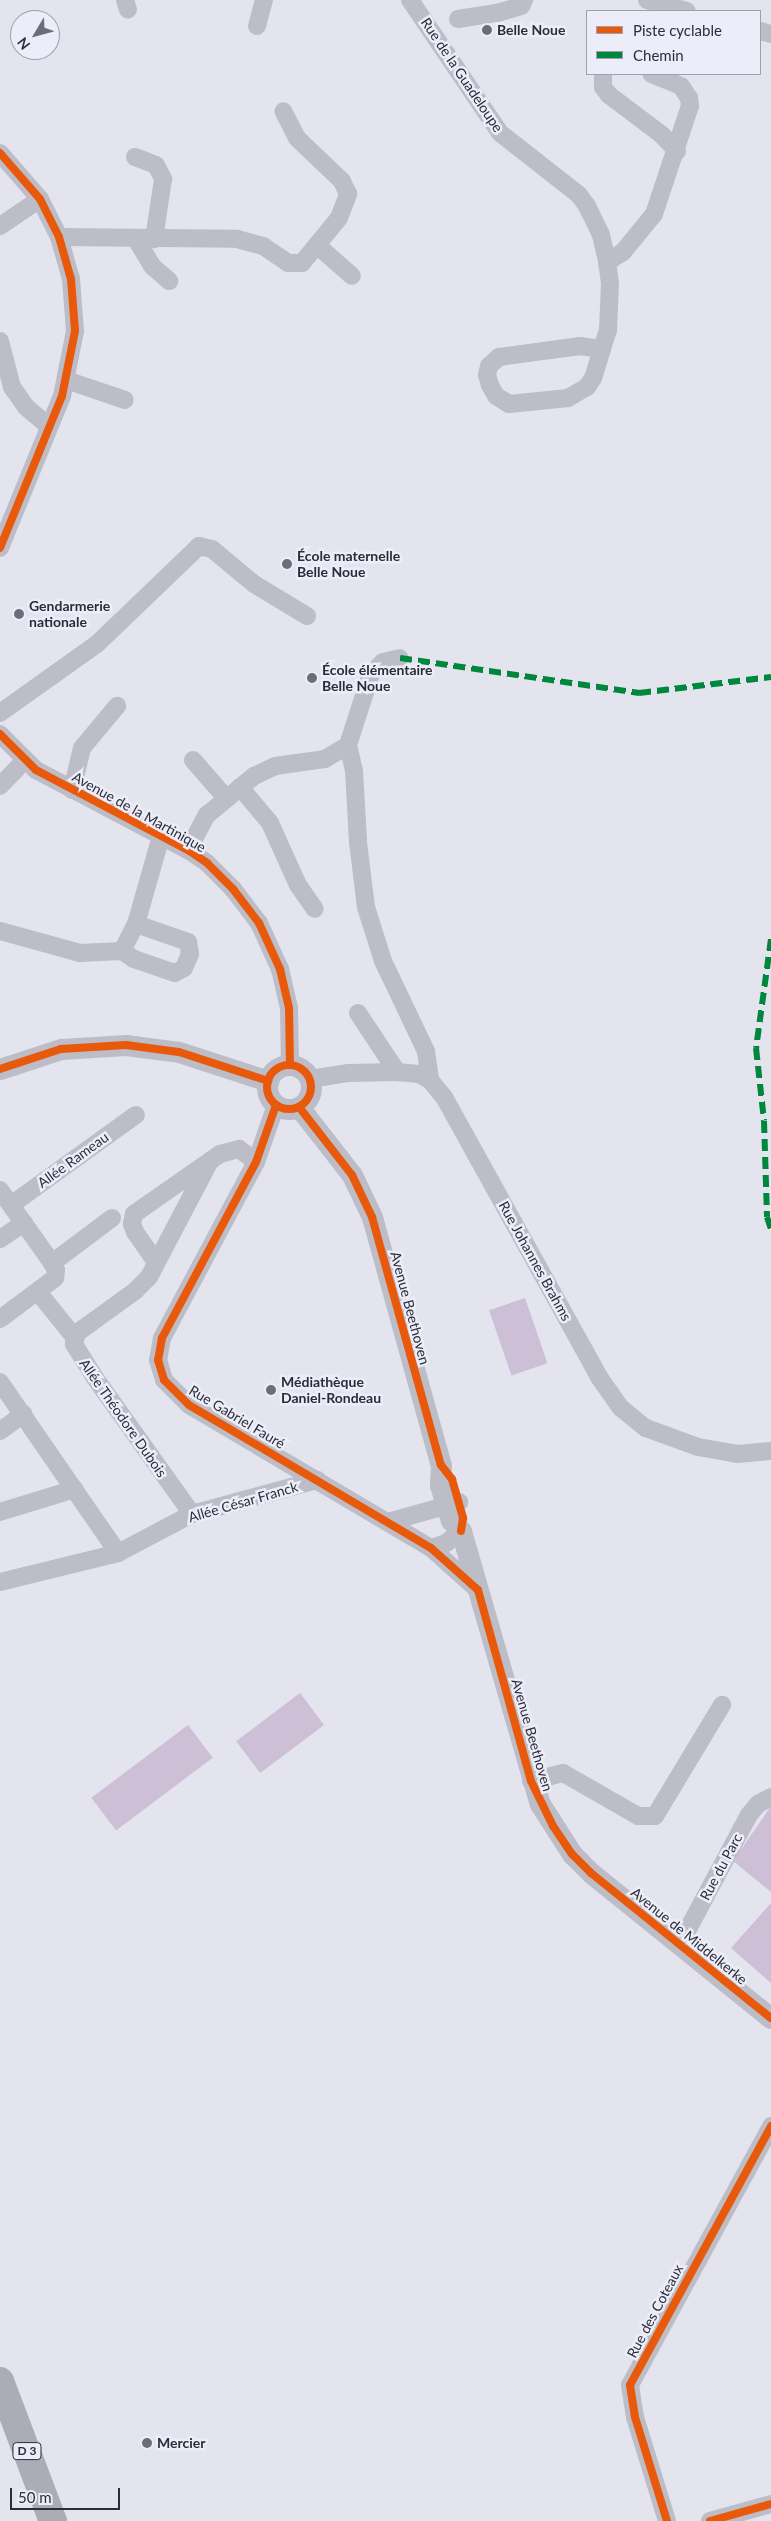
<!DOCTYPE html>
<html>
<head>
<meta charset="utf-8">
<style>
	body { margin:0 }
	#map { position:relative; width:771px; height:2521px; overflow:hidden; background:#e4e4ee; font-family:Lato,sans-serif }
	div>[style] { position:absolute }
	.green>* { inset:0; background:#cdbfd5; transform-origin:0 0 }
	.minor>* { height:18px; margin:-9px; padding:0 9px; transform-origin:9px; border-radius:9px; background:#bcbdc7 }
	.tertiary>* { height:21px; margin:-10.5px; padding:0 10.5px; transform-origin:10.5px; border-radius:10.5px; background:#bcbdc7 }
	.tertiary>.ring { margin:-10.5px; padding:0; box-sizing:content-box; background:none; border:21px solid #bcbdc7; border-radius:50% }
	.primary>* { height:28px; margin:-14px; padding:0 14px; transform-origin:14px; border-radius:14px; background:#abacb6 }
	.quiet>* { height:6px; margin-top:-3px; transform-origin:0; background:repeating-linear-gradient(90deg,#00873e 0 12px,transparent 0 18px) }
	.cycleway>* { height:8px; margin:-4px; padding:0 4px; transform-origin:4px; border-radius:4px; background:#e8590c }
	.cycleway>.ring { margin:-4px; padding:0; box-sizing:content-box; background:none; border:8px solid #e8590c; border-radius:50% }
	.dots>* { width:14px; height:14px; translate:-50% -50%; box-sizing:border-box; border:2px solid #edecf9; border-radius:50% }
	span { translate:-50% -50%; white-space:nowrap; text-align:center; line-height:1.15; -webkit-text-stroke:5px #edecf9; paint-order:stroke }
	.shield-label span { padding:1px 4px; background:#edecf9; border:1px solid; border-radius:4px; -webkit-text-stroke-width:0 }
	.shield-label { font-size:12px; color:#2b2d38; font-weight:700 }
	.poi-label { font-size:14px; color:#2b2d38; font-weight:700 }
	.left { translate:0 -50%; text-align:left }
	.street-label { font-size:14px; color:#2b2d38 }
	.legend { position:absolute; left:586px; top:10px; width:175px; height:65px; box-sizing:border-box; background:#edecf9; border:1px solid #9fa0ac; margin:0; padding:6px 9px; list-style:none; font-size:15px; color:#2b2d38 }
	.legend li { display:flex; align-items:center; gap:10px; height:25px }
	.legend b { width:25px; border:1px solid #9fa0ac }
	.north { position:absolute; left:10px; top:10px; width:50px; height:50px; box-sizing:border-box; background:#edecf9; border:1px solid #9fa0ac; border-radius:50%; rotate:233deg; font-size:14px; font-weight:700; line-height:20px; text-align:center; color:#2b2d38 }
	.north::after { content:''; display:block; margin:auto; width:18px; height:22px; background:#6c6d78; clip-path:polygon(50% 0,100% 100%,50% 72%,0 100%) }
	.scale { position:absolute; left:10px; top:2488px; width:110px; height:22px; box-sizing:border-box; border:2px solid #2b2d38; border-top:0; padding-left:6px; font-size:15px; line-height:18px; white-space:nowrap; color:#2b2d38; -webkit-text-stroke:4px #edecf9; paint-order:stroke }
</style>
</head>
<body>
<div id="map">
	<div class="green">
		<i style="left:525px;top:1298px;width:69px;height:38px;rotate:71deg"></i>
		<i style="left:300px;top:1693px;width:40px;height:80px;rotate:53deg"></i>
		<i style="left:188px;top:1725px;width:41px;height:121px;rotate:53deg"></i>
		<i style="clip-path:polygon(771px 1806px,771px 1892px,733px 1861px)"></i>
		<i style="clip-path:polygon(771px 1903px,771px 1983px,731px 1948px)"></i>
	</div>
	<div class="minor">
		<i style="left:125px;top:0;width:10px;rotate:73deg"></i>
		<i style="left:410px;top:0;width:161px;rotate:55.9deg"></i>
		<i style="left:500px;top:133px;width:100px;rotate:38.1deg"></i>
		<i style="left:579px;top:195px;width:14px;rotate:54deg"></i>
		<i style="left:587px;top:206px;width:32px;rotate:64deg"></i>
		<i style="left:601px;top:235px;width:28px;rotate:77deg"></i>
		<i style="left:607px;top:262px;width:21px;rotate:82deg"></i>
		<i style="left:610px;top:283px;width:47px;rotate:92.4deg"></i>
		<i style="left:608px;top:330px;width:20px;rotate:108deg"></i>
		<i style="left:602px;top:349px;width:30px;rotate:107deg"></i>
		<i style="left:593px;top:378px;width:11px;rotate:124deg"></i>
		<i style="left:587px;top:387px;width:22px;rotate:150deg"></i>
		<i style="left:568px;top:398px;width:59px;rotate:174.2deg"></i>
		<i style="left:509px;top:404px;width:15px;rotate:-148deg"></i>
		<i style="left:496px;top:396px;width:13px;rotate:-119deg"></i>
		<i style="left:490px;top:385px;width:10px;rotate:-107deg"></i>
		<i style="left:487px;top:375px;width:9px;rotate:-77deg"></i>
		<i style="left:489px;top:366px;width:13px;rotate:-42deg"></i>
		<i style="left:499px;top:357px;width:82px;rotate:-7.7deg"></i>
		<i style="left:580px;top:346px;width:22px;rotate:8deg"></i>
		<i style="left:647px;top:0;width:41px;rotate:15.4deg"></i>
		<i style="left:458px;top:19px;width:39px;rotate:-9deg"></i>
		<i style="left:497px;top:13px;width:25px;rotate:-16deg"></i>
		<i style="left:521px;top:6px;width:7px;rotate:-63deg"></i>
		<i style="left:257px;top:26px;width:27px;rotate:-75deg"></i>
		<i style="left:760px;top:31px;width:11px;rotate:15deg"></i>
		<i style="left:603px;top:74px;width:13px;rotate:90deg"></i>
		<i style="left:603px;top:87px;width:10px;rotate:53deg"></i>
		<i style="left:609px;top:95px;width:66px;rotate:37deg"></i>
		<i style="left:662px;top:135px;width:22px;rotate:47deg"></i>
		<i style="left:0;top:153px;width:61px;rotate:49deg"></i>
		<i style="left:40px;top:199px;width:42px;rotate:63.4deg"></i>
		<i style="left:59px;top:237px;width:44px;rotate:74.1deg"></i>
		<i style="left:71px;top:279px;width:52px;rotate:85.6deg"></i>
		<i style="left:75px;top:331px;width:66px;rotate:101.3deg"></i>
		<i style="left:62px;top:396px;width:164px;rotate:112.2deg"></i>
		<i style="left:135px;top:157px;width:22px;rotate:21deg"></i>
		<i style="left:156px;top:165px;width:16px;rotate:63deg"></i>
		<i style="left:163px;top:179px;width:61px;rotate:98.5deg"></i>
		<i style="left:0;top:226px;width:48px;rotate:-34deg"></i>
		<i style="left:59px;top:237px;width:178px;rotate:0.6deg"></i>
		<i style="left:237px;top:239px;width:27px;rotate:15deg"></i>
		<i style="left:263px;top:246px;width:30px;rotate:34deg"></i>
		<i style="left:288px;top:263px;width:14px"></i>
		<i style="left:302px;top:263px;width:58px;rotate:-50.6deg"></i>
		<i style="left:339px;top:218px;width:26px;rotate:-69deg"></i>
		<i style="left:348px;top:194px;width:14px;rotate:-115deg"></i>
		<i style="left:342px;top:181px;width:62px;rotate:-136.3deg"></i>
		<i style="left:297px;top:138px;width:30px;rotate:-117deg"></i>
		<i style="left:136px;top:239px;width:31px;rotate:59deg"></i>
		<i style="left:152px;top:266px;width:23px;rotate:41deg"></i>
		<i style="left:318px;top:246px;width:45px;rotate:41.4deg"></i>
		<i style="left:607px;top:262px;width:19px;rotate:-32deg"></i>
		<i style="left:623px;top:252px;width:49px;rotate:-50.8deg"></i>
		<i style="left:654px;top:214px;width:114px;rotate:-71.6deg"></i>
		<i style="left:690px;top:106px;width:8px;rotate:-97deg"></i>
		<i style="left:689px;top:98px;width:14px;rotate:-124deg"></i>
		<i style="left:681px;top:86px;width:32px;rotate:-158deg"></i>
		<i style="left:0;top:341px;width:48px;rotate:75.4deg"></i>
		<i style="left:12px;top:387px;width:24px;rotate:55deg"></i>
		<i style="left:26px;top:407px;width:30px;rotate:40deg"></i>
		<i style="left:66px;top:380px;width:62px;rotate:18.7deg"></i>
		<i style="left:0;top:713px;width:120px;rotate:-35.5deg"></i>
		<i style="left:98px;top:643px;width:140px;rotate:-43.8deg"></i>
		<i style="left:199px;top:546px;width:13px;rotate:13deg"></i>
		<i style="left:212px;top:549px;width:55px;rotate:39.8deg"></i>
		<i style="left:254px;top:584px;width:62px;rotate:31.1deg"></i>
		<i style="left:0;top:734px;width:51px;rotate:45deg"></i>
		<i style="left:36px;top:770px;width:172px;rotate:27.8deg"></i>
		<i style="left:188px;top:850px;width:23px;rotate:34deg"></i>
		<i style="left:207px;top:863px;width:37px;rotate:45deg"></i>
		<i style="left:233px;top:889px;width:43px;rotate:52.6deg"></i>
		<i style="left:259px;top:923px;width:51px;rotate:65.5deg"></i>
		<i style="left:280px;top:969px;width:40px;rotate:77deg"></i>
		<i style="left:289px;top:1008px;width:57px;rotate:89deg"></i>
		<i style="left:348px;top:745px;width:26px;rotate:77deg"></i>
		<i style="left:354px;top:770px;width:72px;rotate:86.8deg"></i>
		<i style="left:358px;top:842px;width:65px;rotate:83deg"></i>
		<i style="left:366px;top:907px;width:57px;rotate:72.5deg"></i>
		<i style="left:383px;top:961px;width:100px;rotate:64.5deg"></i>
		<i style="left:426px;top:1051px;width:29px;rotate:82deg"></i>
		<i style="left:193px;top:760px;width:50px;rotate:49deg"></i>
		<i style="left:0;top:786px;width:35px;rotate:-46deg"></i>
		<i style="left:240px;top:787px;width:47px;rotate:50.2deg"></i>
		<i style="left:270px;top:823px;width:68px;rotate:65.7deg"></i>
		<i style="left:298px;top:885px;width:29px;rotate:55deg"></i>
		<i style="left:72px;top:790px;width:43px;rotate:-76.6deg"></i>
		<i style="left:82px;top:748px;width:55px;rotate:-50.2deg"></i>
		<i style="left:188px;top:850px;width:40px;rotate:-62deg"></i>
		<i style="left:207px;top:815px;width:61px;rotate:-39.7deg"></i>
		<i style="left:254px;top:776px;width:23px;rotate:-25deg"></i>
		<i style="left:275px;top:766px;width:50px;rotate:-8deg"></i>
		<i style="left:325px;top:759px;width:27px;rotate:-31deg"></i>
		<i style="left:348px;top:745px;width:75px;rotate:-72.1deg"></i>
		<i style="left:371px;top:674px;width:17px;rotate:-45deg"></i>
		<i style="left:383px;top:662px;width:17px;rotate:-13deg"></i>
		<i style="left:0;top:931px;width:83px;rotate:15.4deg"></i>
		<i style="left:80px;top:953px;width:42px;rotate:-2.7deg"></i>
		<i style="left:122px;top:951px;width:30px;rotate:-63deg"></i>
		<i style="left:136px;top:924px;width:91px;rotate:-74.1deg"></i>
		<i style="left:122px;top:951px;width:14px;rotate:34deg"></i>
		<i style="left:134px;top:959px;width:43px;rotate:18.9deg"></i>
		<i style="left:175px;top:973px;width:10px;rotate:-29deg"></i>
		<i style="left:184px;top:968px;width:15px;rotate:-67deg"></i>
		<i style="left:190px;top:954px;width:12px;rotate:-99deg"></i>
		<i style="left:188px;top:942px;width:55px;rotate:-160.9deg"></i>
		<i style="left:358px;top:1013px;width:71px;rotate:56.5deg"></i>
		<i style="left:310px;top:1079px;width:39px;rotate:-9deg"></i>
		<i style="left:349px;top:1073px;width:48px;rotate:-1.2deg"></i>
		<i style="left:397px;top:1072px;width:22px;rotate:5deg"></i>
		<i style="left:419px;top:1074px;width:13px;rotate:29deg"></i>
		<i style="left:430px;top:1080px;width:22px;rotate:51deg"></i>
		<i style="left:444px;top:1097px;width:320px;rotate:61deg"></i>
		<i style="left:599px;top:1377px;width:38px;rotate:55deg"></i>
		<i style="left:621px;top:1408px;width:32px;rotate:39deg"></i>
		<i style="left:646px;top:1428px;width:55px;rotate:20.1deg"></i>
		<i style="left:698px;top:1447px;width:40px;rotate:10deg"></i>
		<i style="left:737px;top:1454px;width:34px;rotate:-5deg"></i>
		<i style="left:276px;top:1105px;width:60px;rotate:109.3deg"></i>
		<i style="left:256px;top:1162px;width:200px;rotate:118.1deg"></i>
		<i style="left:162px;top:1338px;width:22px;rotate:100deg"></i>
		<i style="left:158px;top:1360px;width:21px;rotate:73deg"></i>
		<i style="left:164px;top:1380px;width:35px;rotate:45deg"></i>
		<i style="left:189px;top:1405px;width:281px;rotate:30.6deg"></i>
		<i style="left:431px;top:1548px;width:63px;rotate:41.8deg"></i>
		<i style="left:0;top:1190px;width:90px;rotate:54.5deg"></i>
		<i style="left:11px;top:1205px;width:154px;rotate:-35.8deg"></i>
		<i style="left:0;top:1239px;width:29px;rotate:-34deg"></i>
		<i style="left:156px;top:1262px;width:37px;rotate:-125deg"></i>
		<i style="left:135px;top:1232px;width:9px;rotate:-111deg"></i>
		<i style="left:132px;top:1224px;width:10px;rotate:-79deg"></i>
		<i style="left:134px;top:1214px;width:105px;rotate:-34.9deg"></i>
		<i style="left:220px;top:1154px;width:20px;rotate:-15deg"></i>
		<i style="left:239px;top:1149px;width:21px;rotate:37deg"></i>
		<i style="left:38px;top:1292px;width:59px;rotate:51.2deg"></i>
		<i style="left:0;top:1319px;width:69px;rotate:-36.7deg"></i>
		<i style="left:55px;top:1278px;width:8px;rotate:-83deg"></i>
		<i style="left:56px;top:1270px;width:8px;rotate:-120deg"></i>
		<i style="left:52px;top:1263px;width:75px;rotate:-36.9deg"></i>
		<i style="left:0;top:1382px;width:208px;rotate:55.4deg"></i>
		<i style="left:0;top:1431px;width:29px;rotate:-36deg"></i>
		<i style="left:0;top:1512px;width:78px;rotate:-17deg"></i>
		<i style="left:192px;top:1514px;width:167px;rotate:-125.5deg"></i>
		<i style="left:95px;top:1378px;width:40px;rotate:-122deg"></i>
		<i style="left:74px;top:1344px;width:11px;rotate:-75deg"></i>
		<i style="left:77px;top:1333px;width:72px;rotate:-35.9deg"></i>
		<i style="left:135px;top:1291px;width:20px;rotate:-45deg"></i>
		<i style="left:149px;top:1277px;width:131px;rotate:-62.3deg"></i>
		<i style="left:388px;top:1522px;width:74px;rotate:-15.7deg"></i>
		<i style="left:431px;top:1548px;width:16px;rotate:-18deg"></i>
		<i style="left:446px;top:1543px;width:19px;rotate:-39deg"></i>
		<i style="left:0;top:1582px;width:122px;rotate:-13.8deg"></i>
		<i style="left:118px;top:1553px;width:84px;rotate:-27.8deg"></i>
		<i style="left:192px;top:1514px;width:130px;rotate:-15.2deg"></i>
		<i style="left:531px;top:1781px;width:33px;rotate:-14deg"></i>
		<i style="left:563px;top:1773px;width:86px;rotate:29.8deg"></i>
		<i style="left:638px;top:1816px;width:17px"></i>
		<i style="left:655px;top:1816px;width:130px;rotate:-58.9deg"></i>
		<i style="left:680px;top:1944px;width:146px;rotate:-61.9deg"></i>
		<i style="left:749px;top:1815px;width:14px;rotate:-51deg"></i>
		<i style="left:758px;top:1804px;width:15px;rotate:-28deg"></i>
		<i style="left:667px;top:2521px;width:109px;rotate:-107.1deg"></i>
		<i style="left:635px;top:2417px;width:32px;rotate:-99deg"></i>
		<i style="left:630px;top:2385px;width:295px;rotate:-61.4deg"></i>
		<i style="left:710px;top:2521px;width:63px;rotate:-15.6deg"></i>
	</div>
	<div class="tertiary">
		<i class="ring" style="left:267px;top:1065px;width:23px;height:23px"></i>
		<i style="left:0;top:1069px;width:64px;rotate:-18.2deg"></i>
		<i style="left:61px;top:1049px;width:65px;rotate:-3.5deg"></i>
		<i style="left:126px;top:1045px;width:53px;rotate:7.5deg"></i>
		<i style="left:179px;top:1052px;width:94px;rotate:18deg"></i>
		<i style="left:299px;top:1107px;width:86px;rotate:52.1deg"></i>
		<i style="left:352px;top:1175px;width:47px;rotate:64.5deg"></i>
		<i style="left:372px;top:1217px;width:257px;rotate:74.5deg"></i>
		<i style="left:441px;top:1465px;width:20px;rotate:93deg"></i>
		<i style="left:440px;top:1485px;width:21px;rotate:73deg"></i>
		<i style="left:446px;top:1505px;width:16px;rotate:72deg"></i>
		<i style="left:451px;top:1520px;width:15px;rotate:48deg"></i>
		<i style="left:461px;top:1531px;width:284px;rotate:73.9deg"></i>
		<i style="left:540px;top:1804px;width:59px;rotate:57.4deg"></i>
		<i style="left:572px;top:1854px;width:27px;rotate:45deg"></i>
		<i style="left:591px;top:1873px;width:231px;rotate:38.9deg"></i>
	</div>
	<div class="primary">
		<i style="left:0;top:2381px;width:150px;rotate:69.3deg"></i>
	</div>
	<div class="quiet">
		<i style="left:400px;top:658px;width:242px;rotate:8.3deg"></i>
		<i style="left:639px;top:693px;width:133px;rotate:-6.9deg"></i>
		<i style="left:771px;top:939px;width:110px;rotate:97.8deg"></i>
		<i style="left:756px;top:1048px;width:73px;rotate:83.7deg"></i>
		<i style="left:764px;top:1121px;width:96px;rotate:88.2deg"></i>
		<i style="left:767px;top:1217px;width:13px;rotate:72deg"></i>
	</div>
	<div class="cycleway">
		<i style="left:0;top:153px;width:61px;rotate:49deg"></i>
		<i style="left:40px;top:199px;width:42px;rotate:63.4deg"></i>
		<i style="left:59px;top:237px;width:44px;rotate:74.1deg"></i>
		<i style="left:71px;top:279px;width:52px;rotate:85.6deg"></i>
		<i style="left:75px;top:331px;width:66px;rotate:101.3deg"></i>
		<i style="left:62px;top:396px;width:164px;rotate:112.2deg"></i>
		<i style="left:0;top:734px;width:51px;rotate:45deg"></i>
		<i style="left:36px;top:770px;width:172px;rotate:27.8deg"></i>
		<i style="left:188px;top:850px;width:23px;rotate:34deg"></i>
		<i style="left:207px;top:863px;width:37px;rotate:45deg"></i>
		<i style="left:233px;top:889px;width:43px;rotate:52.6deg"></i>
		<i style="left:259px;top:923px;width:51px;rotate:65.5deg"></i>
		<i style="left:280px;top:969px;width:40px;rotate:77deg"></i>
		<i style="left:289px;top:1008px;width:57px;rotate:89deg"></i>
		<i class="ring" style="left:267px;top:1065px;width:36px;height:36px"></i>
		<i style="left:0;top:1069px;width:64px;rotate:-18.2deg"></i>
		<i style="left:61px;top:1049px;width:65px;rotate:-3.5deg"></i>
		<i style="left:126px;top:1045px;width:53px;rotate:7.5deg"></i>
		<i style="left:179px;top:1052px;width:94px;rotate:18deg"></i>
		<i style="left:276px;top:1105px;width:60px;rotate:109.3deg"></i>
		<i style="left:256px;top:1162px;width:200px;rotate:118.1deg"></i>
		<i style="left:162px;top:1338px;width:22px;rotate:100deg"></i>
		<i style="left:158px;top:1360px;width:21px;rotate:73deg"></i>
		<i style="left:164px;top:1380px;width:35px;rotate:45deg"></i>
		<i style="left:189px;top:1405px;width:281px;rotate:30.6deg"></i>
		<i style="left:431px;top:1548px;width:63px;rotate:41.8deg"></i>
		<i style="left:478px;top:1590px;width:198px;rotate:74.5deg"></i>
		<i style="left:531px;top:1781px;width:50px;rotate:63.9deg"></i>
		<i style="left:553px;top:1826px;width:34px;rotate:56deg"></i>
		<i style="left:572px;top:1854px;width:27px;rotate:45deg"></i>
		<i style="left:591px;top:1873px;width:231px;rotate:38.9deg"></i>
		<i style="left:299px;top:1107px;width:86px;rotate:52.1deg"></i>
		<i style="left:352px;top:1175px;width:47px;rotate:64.5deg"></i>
		<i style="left:372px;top:1217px;width:257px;rotate:74.5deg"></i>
		<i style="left:441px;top:1465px;width:18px;rotate:52deg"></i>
		<i style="left:452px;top:1479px;width:41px;rotate:74.2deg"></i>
		<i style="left:463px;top:1518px;width:13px;rotate:99deg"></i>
		<i style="left:667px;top:2521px;width:109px;rotate:-107.1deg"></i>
		<i style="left:635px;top:2417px;width:32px;rotate:-99deg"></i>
		<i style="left:630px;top:2385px;width:295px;rotate:-61.4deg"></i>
		<i style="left:710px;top:2521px;width:63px;rotate:-15.6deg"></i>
	</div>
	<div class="dots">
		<i style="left:487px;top:30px;background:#6c6d78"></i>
		<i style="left:287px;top:564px;background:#6c6d78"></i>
		<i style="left:19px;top:614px;background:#6c6d78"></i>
		<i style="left:312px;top:678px;background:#6c6d78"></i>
		<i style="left:271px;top:1390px;background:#6c6d78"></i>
		<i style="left:147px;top:2443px;background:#6c6d78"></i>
	</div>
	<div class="shield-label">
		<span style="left:27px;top:2451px">D 3</span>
	</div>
	<div class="poi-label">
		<span class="left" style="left:497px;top:30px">Belle Noue</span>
		<span class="left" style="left:297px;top:564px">École maternelle<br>Belle Noue</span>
		<span class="left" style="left:29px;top:614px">Gendarmerie<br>nationale</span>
		<span class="left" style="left:322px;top:678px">École élémentaire<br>Belle Noue</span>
		<span class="left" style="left:281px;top:1390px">Médiathèque<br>Daniel-Rondeau</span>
		<span class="left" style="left:157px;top:2443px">Mercier</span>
	</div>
	<div class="street-label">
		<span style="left:462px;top:75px;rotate:56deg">Rue de la Guadeloupe</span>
		<span style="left:139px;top:812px;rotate:29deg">Avenue de la Martinique</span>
		<span style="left:73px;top:1160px;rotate:-36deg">Allée Rameau</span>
		<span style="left:535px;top:1261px;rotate:61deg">Rue Johannes Brahms</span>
		<span style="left:410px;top:1308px;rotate:75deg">Avenue Beethoven</span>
		<span style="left:237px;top:1417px;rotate:31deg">Rue Gabriel Fauré</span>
		<span style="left:123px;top:1418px;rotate:55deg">Allée Théodore Dubois</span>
		<span style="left:243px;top:1502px;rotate:-16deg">Allée César Franck</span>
		<span style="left:532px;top:1735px;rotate:74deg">Avenue Beethoven</span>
		<span style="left:721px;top:1867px;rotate:-62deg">Rue du Parc</span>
		<span style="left:689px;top:1936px;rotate:39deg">Avenue de Middelkerke</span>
		<span style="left:655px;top:2311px;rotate:-62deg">Rue des Coteaux</span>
	</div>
	<ul class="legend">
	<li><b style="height:6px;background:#e8590c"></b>Piste cyclable</li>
	<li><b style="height:6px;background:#00873e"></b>Chemin</li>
	</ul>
	<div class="north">N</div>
	<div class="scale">50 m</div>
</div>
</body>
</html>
